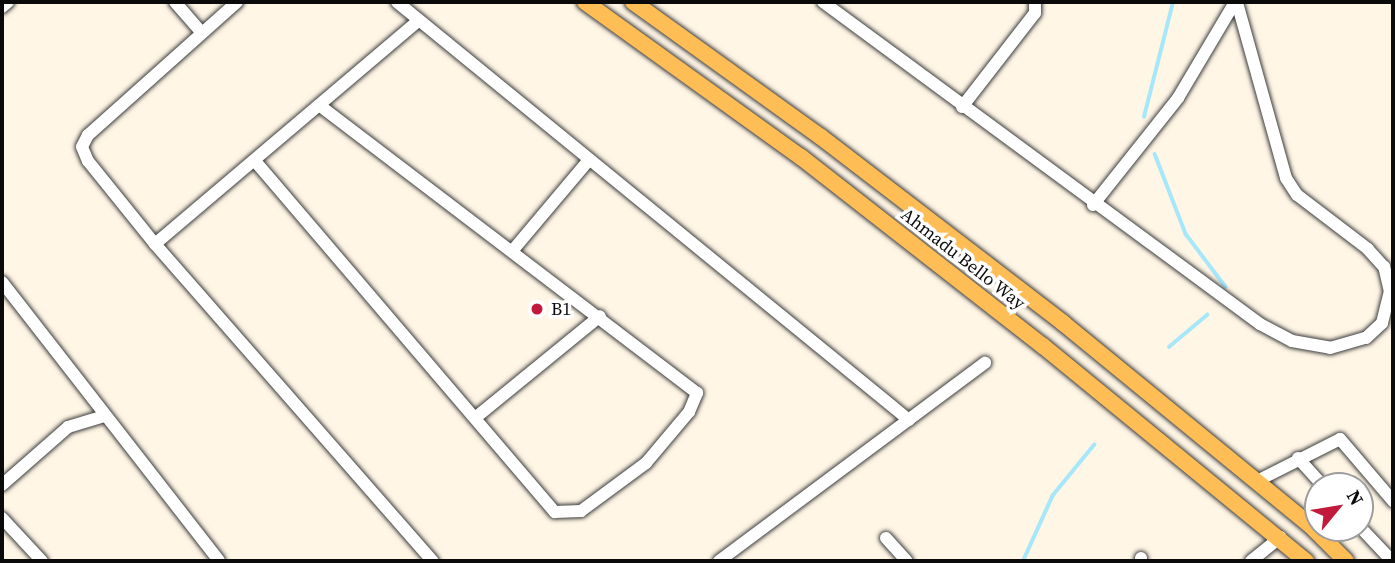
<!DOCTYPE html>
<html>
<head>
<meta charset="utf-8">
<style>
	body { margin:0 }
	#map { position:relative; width:1395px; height:563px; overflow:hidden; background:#fff6e6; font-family:"Source Serif 4",serif }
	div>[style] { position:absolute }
	.stream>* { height:3.5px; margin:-1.75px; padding:0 1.75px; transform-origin:1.75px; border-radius:1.75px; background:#a7e7fa }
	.roads { filter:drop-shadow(0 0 2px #3d3d3d) drop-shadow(0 0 2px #3d3d3d) }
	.minor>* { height:12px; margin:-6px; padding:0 6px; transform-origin:6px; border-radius:6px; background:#fff }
	.major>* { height:16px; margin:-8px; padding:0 8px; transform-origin:8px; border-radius:8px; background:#ffbd56 }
	.dots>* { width:19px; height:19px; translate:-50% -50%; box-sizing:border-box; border:4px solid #fff; border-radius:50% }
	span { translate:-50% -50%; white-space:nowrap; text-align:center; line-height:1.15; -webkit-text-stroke:7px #fff; paint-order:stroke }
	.street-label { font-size:18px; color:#0a0a0a }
	.poi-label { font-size:18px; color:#0a0a0a }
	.left { translate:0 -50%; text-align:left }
	.frame { position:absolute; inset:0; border:4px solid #0a0a0a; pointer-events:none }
	.north { position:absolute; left:1304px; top:472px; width:70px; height:70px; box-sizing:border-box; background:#fff; border:2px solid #9d9d9d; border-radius:50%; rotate:60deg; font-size:19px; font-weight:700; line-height:28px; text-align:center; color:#0a0a0a }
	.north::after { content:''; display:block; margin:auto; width:24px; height:32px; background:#c11a3b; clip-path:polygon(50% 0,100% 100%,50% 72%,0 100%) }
</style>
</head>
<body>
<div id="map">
	<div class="stream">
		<i style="left:1144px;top:117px;width:119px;rotate:-75.8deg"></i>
		<i style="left:1155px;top:154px;width:86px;rotate:68.8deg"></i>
		<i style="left:1186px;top:234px;width:66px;rotate:53deg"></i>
		<i style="left:1169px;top:347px;width:50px;rotate:-40.1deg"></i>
		<i style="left:1023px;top:561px;width:72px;rotate:-65.6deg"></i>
		<i style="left:1053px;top:495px;width:65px;rotate:-50.6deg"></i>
	</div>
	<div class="roads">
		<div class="minor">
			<i style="left:175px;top:2px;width:40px;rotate:49deg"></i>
			<i style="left:237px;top:2px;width:200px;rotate:138.2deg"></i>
			<i style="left:88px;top:135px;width:13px;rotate:117deg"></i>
			<i style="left:82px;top:147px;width:15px;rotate:67deg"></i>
			<i style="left:88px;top:161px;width:107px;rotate:51.1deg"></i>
			<i style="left:155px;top:244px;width:422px;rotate:48.8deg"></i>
			<i style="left:397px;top:2px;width:661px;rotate:39.23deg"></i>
			<i style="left:823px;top:2px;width:543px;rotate:36.38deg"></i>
			<i style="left:1260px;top:324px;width:36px;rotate:28deg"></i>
			<i style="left:1292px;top:341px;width:39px;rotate:10deg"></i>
			<i style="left:1330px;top:348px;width:37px;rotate:-16deg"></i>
			<i style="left:1366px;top:338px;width:22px;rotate:-43deg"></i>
			<i style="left:1382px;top:323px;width:32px;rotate:-76deg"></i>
			<i style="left:1390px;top:292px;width:26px;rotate:-103deg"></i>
			<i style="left:1384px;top:267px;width:24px;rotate:-132deg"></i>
			<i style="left:1368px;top:249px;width:89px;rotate:-142.7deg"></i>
			<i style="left:1297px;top:195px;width:20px;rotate:-123deg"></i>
			<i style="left:1286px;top:178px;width:183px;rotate:-105.6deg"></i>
			<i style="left:2px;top:7px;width:8px;rotate:-40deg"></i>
			<i style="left:962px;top:107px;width:119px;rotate:-52.2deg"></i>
			<i style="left:1035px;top:13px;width:11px;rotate:-90deg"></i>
			<i style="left:255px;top:161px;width:462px;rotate:49.5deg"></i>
			<i style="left:555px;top:512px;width:26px;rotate:-2deg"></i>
			<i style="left:581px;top:511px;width:81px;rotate:-36.4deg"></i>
			<i style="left:646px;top:463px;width:67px;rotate:-49.9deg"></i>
			<i style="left:689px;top:412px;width:21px;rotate:-67deg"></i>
			<i style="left:697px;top:393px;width:474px;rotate:-142.7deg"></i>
			<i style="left:1093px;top:205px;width:137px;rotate:-51.5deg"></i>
			<i style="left:1178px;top:98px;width:112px;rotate:-59.3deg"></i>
			<i style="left:155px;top:244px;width:346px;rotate:-40.3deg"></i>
			<i style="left:513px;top:250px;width:116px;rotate:-49.9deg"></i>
			<i style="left:2px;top:282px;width:353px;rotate:52.1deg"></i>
			<i style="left:475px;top:418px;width:161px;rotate:-39.2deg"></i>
			<i style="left:1298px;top:458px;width:38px;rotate:48deg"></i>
			<i style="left:1257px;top:481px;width:93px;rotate:-26.8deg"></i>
			<i style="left:1340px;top:439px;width:82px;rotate:49.5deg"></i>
			<i style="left:2px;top:485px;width:88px;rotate:-41.3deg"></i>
			<i style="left:68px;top:427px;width:38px;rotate:-17deg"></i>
			<i style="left:2px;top:518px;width:59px;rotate:47.1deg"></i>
			<i style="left:1360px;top:527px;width:47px;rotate:46.7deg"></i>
			<i style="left:886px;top:538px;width:31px;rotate:48deg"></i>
			<i style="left:719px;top:561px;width:332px;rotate:-36.7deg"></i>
			<i style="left:1141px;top:561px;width:3px;rotate:-90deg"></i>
			<i style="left:1251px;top:561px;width:38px;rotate:-39deg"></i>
		</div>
		<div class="major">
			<i style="left:585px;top:2px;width:266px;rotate:35.7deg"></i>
			<i style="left:801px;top:157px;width:307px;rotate:38deg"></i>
			<i style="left:1043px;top:346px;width:340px;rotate:39.3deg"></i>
			<i style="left:633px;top:2px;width:231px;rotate:35.7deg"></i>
			<i style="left:821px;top:137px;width:305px;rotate:37.5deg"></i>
			<i style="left:1063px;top:323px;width:318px;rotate:39.3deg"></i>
			<i style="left:1309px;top:524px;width:52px;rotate:45deg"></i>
		</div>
	</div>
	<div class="dots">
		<i style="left:537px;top:309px;background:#c11a3b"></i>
	</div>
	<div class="street-label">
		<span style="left:963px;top:259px;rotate:38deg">Ahmadu Bello Way</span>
	</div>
	<div class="poi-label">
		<span class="left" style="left:551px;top:309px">B1</span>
	</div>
	<div class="frame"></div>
	<div class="north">N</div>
</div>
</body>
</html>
